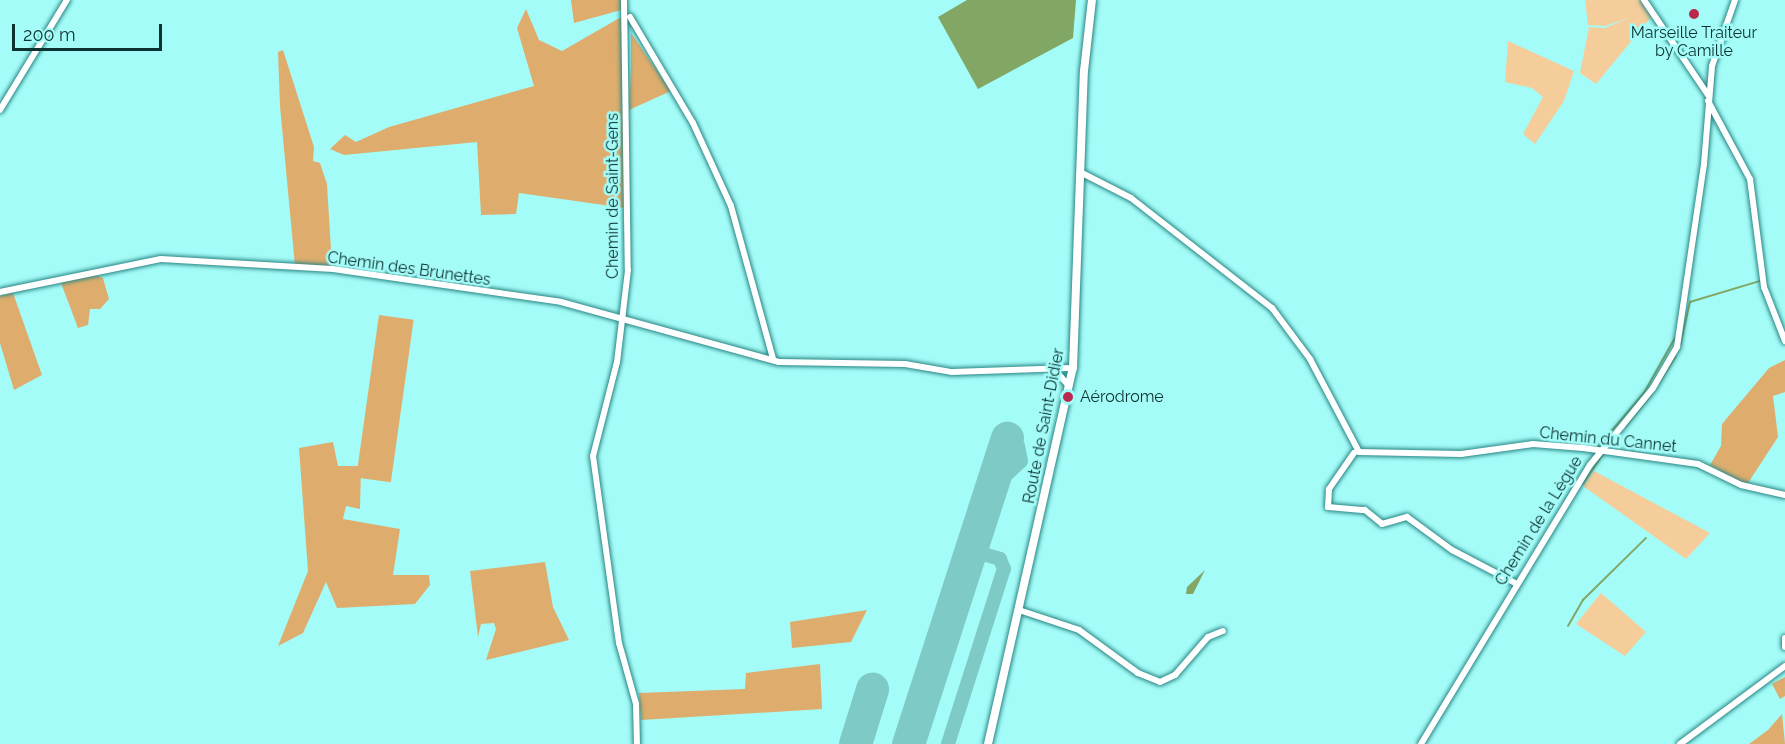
<!DOCTYPE html>
<html>
<head>
<meta charset="utf-8">
<style>
	body { margin:0 }
	#map { position:relative; width:1785px; height:744px; overflow:hidden; background:#a4fcf8; font-family:Raleway,sans-serif }
	div>[style] { position:absolute }
	.green>* { inset:0; background:#f5cd9b }
	.forest>* { inset:0; background:#dead6d; transform-origin:0 0 }
	.water>* { inset:0; background:#82a765 }
	.stream>* { height:1.5px; margin:-0.75px; padding:0 0.75px; transform-origin:0.75px; border-radius:0.75px; background:#82a765 }
	.taxiway>* { height:14px; margin:-7px; padding:0 7px; transform-origin:7px; border-radius:7px; background:#7ecac7 }
	.runway>* { height:33px; margin:-16.5px; padding:0 16.5px; transform-origin:16.5px; border-radius:16.5px; background:#7ecac7 }
	.roads { filter:drop-shadow(0 0 2px #288684) drop-shadow(0 0 2px #288684) }
	.minor>* { height:6px; margin:-3px; padding:0 3px; transform-origin:3px; border-radius:3px; background:#fff }
	.secondary>* { height:8px; margin:-4px; padding:0 4px; transform-origin:4px; border-radius:4px; background:#fff }
	.dots>* { width:16px; height:16px; translate:-50% -50%; box-sizing:border-box; border:3px solid #a4fcf8; border-radius:50% }
	span { translate:-50% -50%; white-space:nowrap; text-align:center; line-height:1.15; -webkit-text-stroke:5px #a4fcf8; paint-order:stroke }
	.poi-label { font-size:16px; color:#0c3332 }
	.left { translate:0 -50%; text-align:left }
	.street-label { font-size:16px; color:#0c3332 }
	.scale { position:absolute; left:12px; top:24px; width:150px; height:27px; box-sizing:border-box; border:3px solid #0c3332; border-top:0; padding-left:8px; font-size:18px; line-height:21px; white-space:nowrap; color:#0c3332; -webkit-text-stroke:4px #a4fcf8; paint-order:stroke }
</style>
</head>
<body>
<div id="map">
	<div class="green">
		<i style="clip-path:polygon(1585px 0,1642px 0,1652px 16px,1596px 84px,1580px 73px,1589px 27px,1605px 28px,1629px 18px,1605px 26px,1588px 25px)"></i>
		<i style="clip-path:polygon(1508px 41px,1574px 71px,1564px 101px,1535px 144px,1523px 134px,1543px 97px,1532px 88px,1505px 82px)"></i>
		<i style="clip-path:polygon(1594px 471px,1710px 533px,1686px 559px,1583px 486px)"></i>
		<i style="clip-path:polygon(1601px 593px,1646px 632px,1625px 656px,1576px 624px)"></i>
	</div>
	<div class="forest">
		<i style="clip-path:polygon(571px 0,623px 0,625px 9px,574px 23px)"></i>
		<i style="clip-path:polygon(526px 9px,539px 40px,562px 51px,623px 16px,625px 208px,519px 193px,516px 214px,481px 215px,477px 142px,344px 155px,330px 149px,345px 135px,356px 142px,389px 127px,534px 86px,517px 28px)"></i>
		<i style="clip-path:polygon(631px 33px,671px 91px,629px 110px,631px 66px)"></i>
		<i style="clip-path:polygon(283px 50px,314px 147px,313px 161px,320px 163px,327px 184px,332px 266px,295px 266px,280px 106px,278px 52px)"></i>
		<i style="clip-path:polygon(93px 274px,103px 278px,109px 299px,100px 309px,90px 309px,88px 325px,78px 328px,61px 283px)"></i>
		<i style="clip-path:polygon(13px 293px,42px 375px,14px 390px,0 343px,0 296px)"></i>
		<i style="left:379px;top:315px;width:35px;height:164px;rotate:8deg"></i>
		<i style="clip-path:polygon(1785px 360px,1785px 392px,1773px 396px,1778px 437px,1748px 483px,1742px 483px,1710px 465px,1721px 446px,1722px 424px,1769px 368px)"></i>
		<i style="clip-path:polygon(333px 442px,338px 466px,361px 466px,360px 509px,346px 506px,343px 519px,400px 529px,393px 575px,429px 575px,430px 585px,415px 604px,337px 608px,326px 582px,303px 633px,278px 646px,308px 571px,299px 448px)"></i>
		<i style="clip-path:polygon(545px 562px,553px 607px,569px 640px,486px 660px,496px 629px,494px 623px,481px 624px,478px 637px,470px 571px)"></i>
		<i style="clip-path:polygon(867px 610px,851px 642px,792px 648px,790px 622px)"></i>
		<i style="clip-path:polygon(820px 664px,822px 709px,641px 720px,639px 693px,745px 689px,746px 673px)"></i>
		<i style="clip-path:polygon(1785px 677px,1785px 696px,1780px 699px,1772px 684px)"></i>
		<i style="clip-path:polygon(1782px 714px,1785px 744px,1749px 744px,1768px 730px)"></i>
	</div>
	<div class="water">
		<i style="clip-path:polygon(967px 0,1076px 0,1073px 38px,978px 89px,938px 17px)"></i>
		<i style="clip-path:polygon(1205px 570px,1193px 594px,1186px 594px,1187px 587px)"></i>
	</div>
	<div class="stream">
		<i style="left:1680px;top:347px;width:46px;rotate:-77.5deg"></i>
		<i style="left:1690px;top:302px;width:73px;rotate:-16.7deg"></i>
		<i style="left:1659px;top:383px;width:31px;rotate:-58deg"></i>
		<i style="left:1626px;top:426px;width:40px;rotate:-51deg"></i>
		<i style="left:1598px;top:447px;width:71px;rotate:-49.6deg"></i>
		<i style="left:1644px;top:393px;width:63px;rotate:-60.6deg"></i>
		<i style="left:1583px;top:484px;width:36px;rotate:-56deg"></i>
		<i style="left:1568px;top:626px;width:30px;rotate:-60deg"></i>
		<i style="left:1583px;top:600px;width:88px;rotate:-44.5deg"></i>
	</div>
	<div class="taxiway">
		<i style="left:990px;top:490px;width:42px;rotate:-43.1deg"></i>
		<i style="left:1021px;top:461px;width:15px;rotate:-101deg"></i>
		<i style="left:1018px;top:446px;width:12px;rotate:-166deg"></i>
		<i style="left:948px;top:744px;width:184px;rotate:-72.3deg"></i>
		<i style="left:1004px;top:569px;width:11px;rotate:-112deg"></i>
		<i style="left:1000px;top:559px;width:30px;rotate:-163deg"></i>
	</div>
	<div class="runway">
		<i style="left:855px;top:744px;width:58px;rotate:-72.8deg"></i>
		<i style="left:908px;top:744px;width:322px;rotate:-72.1deg"></i>
	</div>
	<div class="roads">
		<div class="minor">
			<i style="left:624px;top:0;width:270px;rotate:89.2deg"></i>
			<i style="left:628px;top:270px;width:93px;rotate:96.8deg"></i>
			<i style="left:617px;top:362px;width:97px;rotate:104.3deg"></i>
			<i style="left:593px;top:456px;width:189px;rotate:82.1deg"></i>
			<i style="left:619px;top:643px;width:63px;rotate:74.4deg"></i>
			<i style="left:636px;top:704px;width:40px;rotate:88.6deg"></i>
			<i style="left:1644px;top:0;width:115px;rotate:56deg"></i>
			<i style="left:630px;top:17px;width:123px;rotate:59.3deg"></i>
			<i style="left:693px;top:123px;width:91px;rotate:65.4deg"></i>
			<i style="left:731px;top:206px;width:159px;rotate:74.6deg"></i>
			<i style="left:1708px;top:101px;width:89px;rotate:61.7deg"></i>
			<i style="left:1750px;top:179px;width:109px;rotate:82.6deg"></i>
			<i style="left:1764px;top:287px;width:58px;rotate:68.7deg"></i>
			<i style="left:0;top:110px;width:129px;rotate:-58.7deg"></i>
			<i style="left:1082px;top:173px;width:55px;rotate:27deg"></i>
			<i style="left:1131px;top:198px;width:179px;rotate:38deg"></i>
			<i style="left:1272px;top:308px;width:64px;rotate:53.3deg"></i>
			<i style="left:1310px;top:359px;width:105px;rotate:62.2deg"></i>
			<i style="left:1359px;top:452px;width:102px;rotate:1.1deg"></i>
			<i style="left:1461px;top:454px;width:73px;rotate:-7.9deg"></i>
			<i style="left:1533px;top:444px;width:50px;rotate:4.6deg"></i>
			<i style="left:1583px;top:448px;width:116px;rotate:7.9deg"></i>
			<i style="left:1698px;top:464px;width:48px;rotate:26deg"></i>
			<i style="left:1741px;top:485px;width:45px;rotate:12.8deg"></i>
			<i style="left:0;top:292px;width:164px;rotate:-11.6deg"></i>
			<i style="left:161px;top:259px;width:172px;rotate:3.3deg"></i>
			<i style="left:333px;top:269px;width:230px;rotate:8.2deg"></i>
			<i style="left:561px;top:302px;width:226px;rotate:15.4deg"></i>
			<i style="left:779px;top:362px;width:126px;rotate:0.9deg"></i>
			<i style="left:905px;top:364px;width:48px;rotate:9.7deg"></i>
			<i style="left:952px;top:372px;width:121px;rotate:-1.9deg"></i>
			<i style="left:1055px;top:370px;width:21px;rotate:49deg"></i>
			<i style="left:1354px;top:453px;width:44px;rotate:124.8deg"></i>
			<i style="left:1329px;top:489px;width:18px;rotate:93deg"></i>
			<i style="left:1328px;top:507px;width:37px;rotate:5deg"></i>
			<i style="left:1365px;top:510px;width:22px;rotate:39deg"></i>
			<i style="left:1382px;top:524px;width:26px;rotate:-16deg"></i>
			<i style="left:1407px;top:517px;width:56px;rotate:36.3deg"></i>
			<i style="left:1452px;top:550px;width:71px;rotate:27.6deg"></i>
			<i style="left:1019px;top:610px;width:63px;rotate:18.4deg"></i>
			<i style="left:1079px;top:630px;width:73px;rotate:36.1deg"></i>
			<i style="left:1138px;top:673px;width:24px;rotate:22deg"></i>
			<i style="left:1160px;top:682px;width:17px;rotate:-25deg"></i>
			<i style="left:1175px;top:675px;width:50px;rotate:-49deg"></i>
			<i style="left:1208px;top:637px;width:16px;rotate:-22deg"></i>
			<i style="left:1785px;top:638px;width:9px;rotate:90deg"></i>
			<i style="left:1421px;top:744px;width:326px;rotate:-58.8deg"></i>
			<i style="left:1590px;top:465px;width:99px;rotate:-50.7deg"></i>
			<i style="left:1653px;top:388px;width:48px;rotate:-59.7deg"></i>
			<i style="left:1677px;top:347px;width:185px;rotate:-81.6deg"></i>
			<i style="left:1704px;top:164px;width:98px;rotate:-85.3deg"></i>
			<i style="left:1712px;top:66px;width:70px;rotate:-70.8deg"></i>
			<i style="left:1680px;top:744px;width:131px;rotate:-36.6deg"></i>
		</div>
		<div class="secondary">
			<i style="left:988px;top:744px;width:385px;rotate:-77.3deg"></i>
			<i style="left:1073px;top:368px;width:297px;rotate:-87.9deg"></i>
			<i style="left:1084px;top:71px;width:71px;rotate:-83.6deg"></i>
		</div>
	</div>
	<div class="dots">
		<i style="left:1694px;top:14px;background:#b9294d"></i>
		<i style="left:1068px;top:397px;background:#b9294d"></i>
	</div>
	<div class="poi-label">
		<span style="left:1694px;top:42px">Marseille Traiteur<br>by Camille</span>
		<span class="left" style="left:1080px;top:397px">Aérodrome</span>
	</div>
	<div class="street-label">
		<span style="left:613px;top:196px;rotate:-90deg">Chemin de Saint-Gens</span>
		<span style="left:409px;top:269px;rotate:8deg">Chemin des Brunettes</span>
		<span style="left:1044px;top:426px;rotate:-79deg">Route de Saint-Didier</span>
		<span style="left:1608px;top:440px;rotate:6deg">Chemin du Cannet</span>
		<span style="left:1539px;top:521px;rotate:-58deg">Chemin de la Lègue</span>
	</div>
	<div class="scale">200 m</div>
</div>
</body>
</html>
